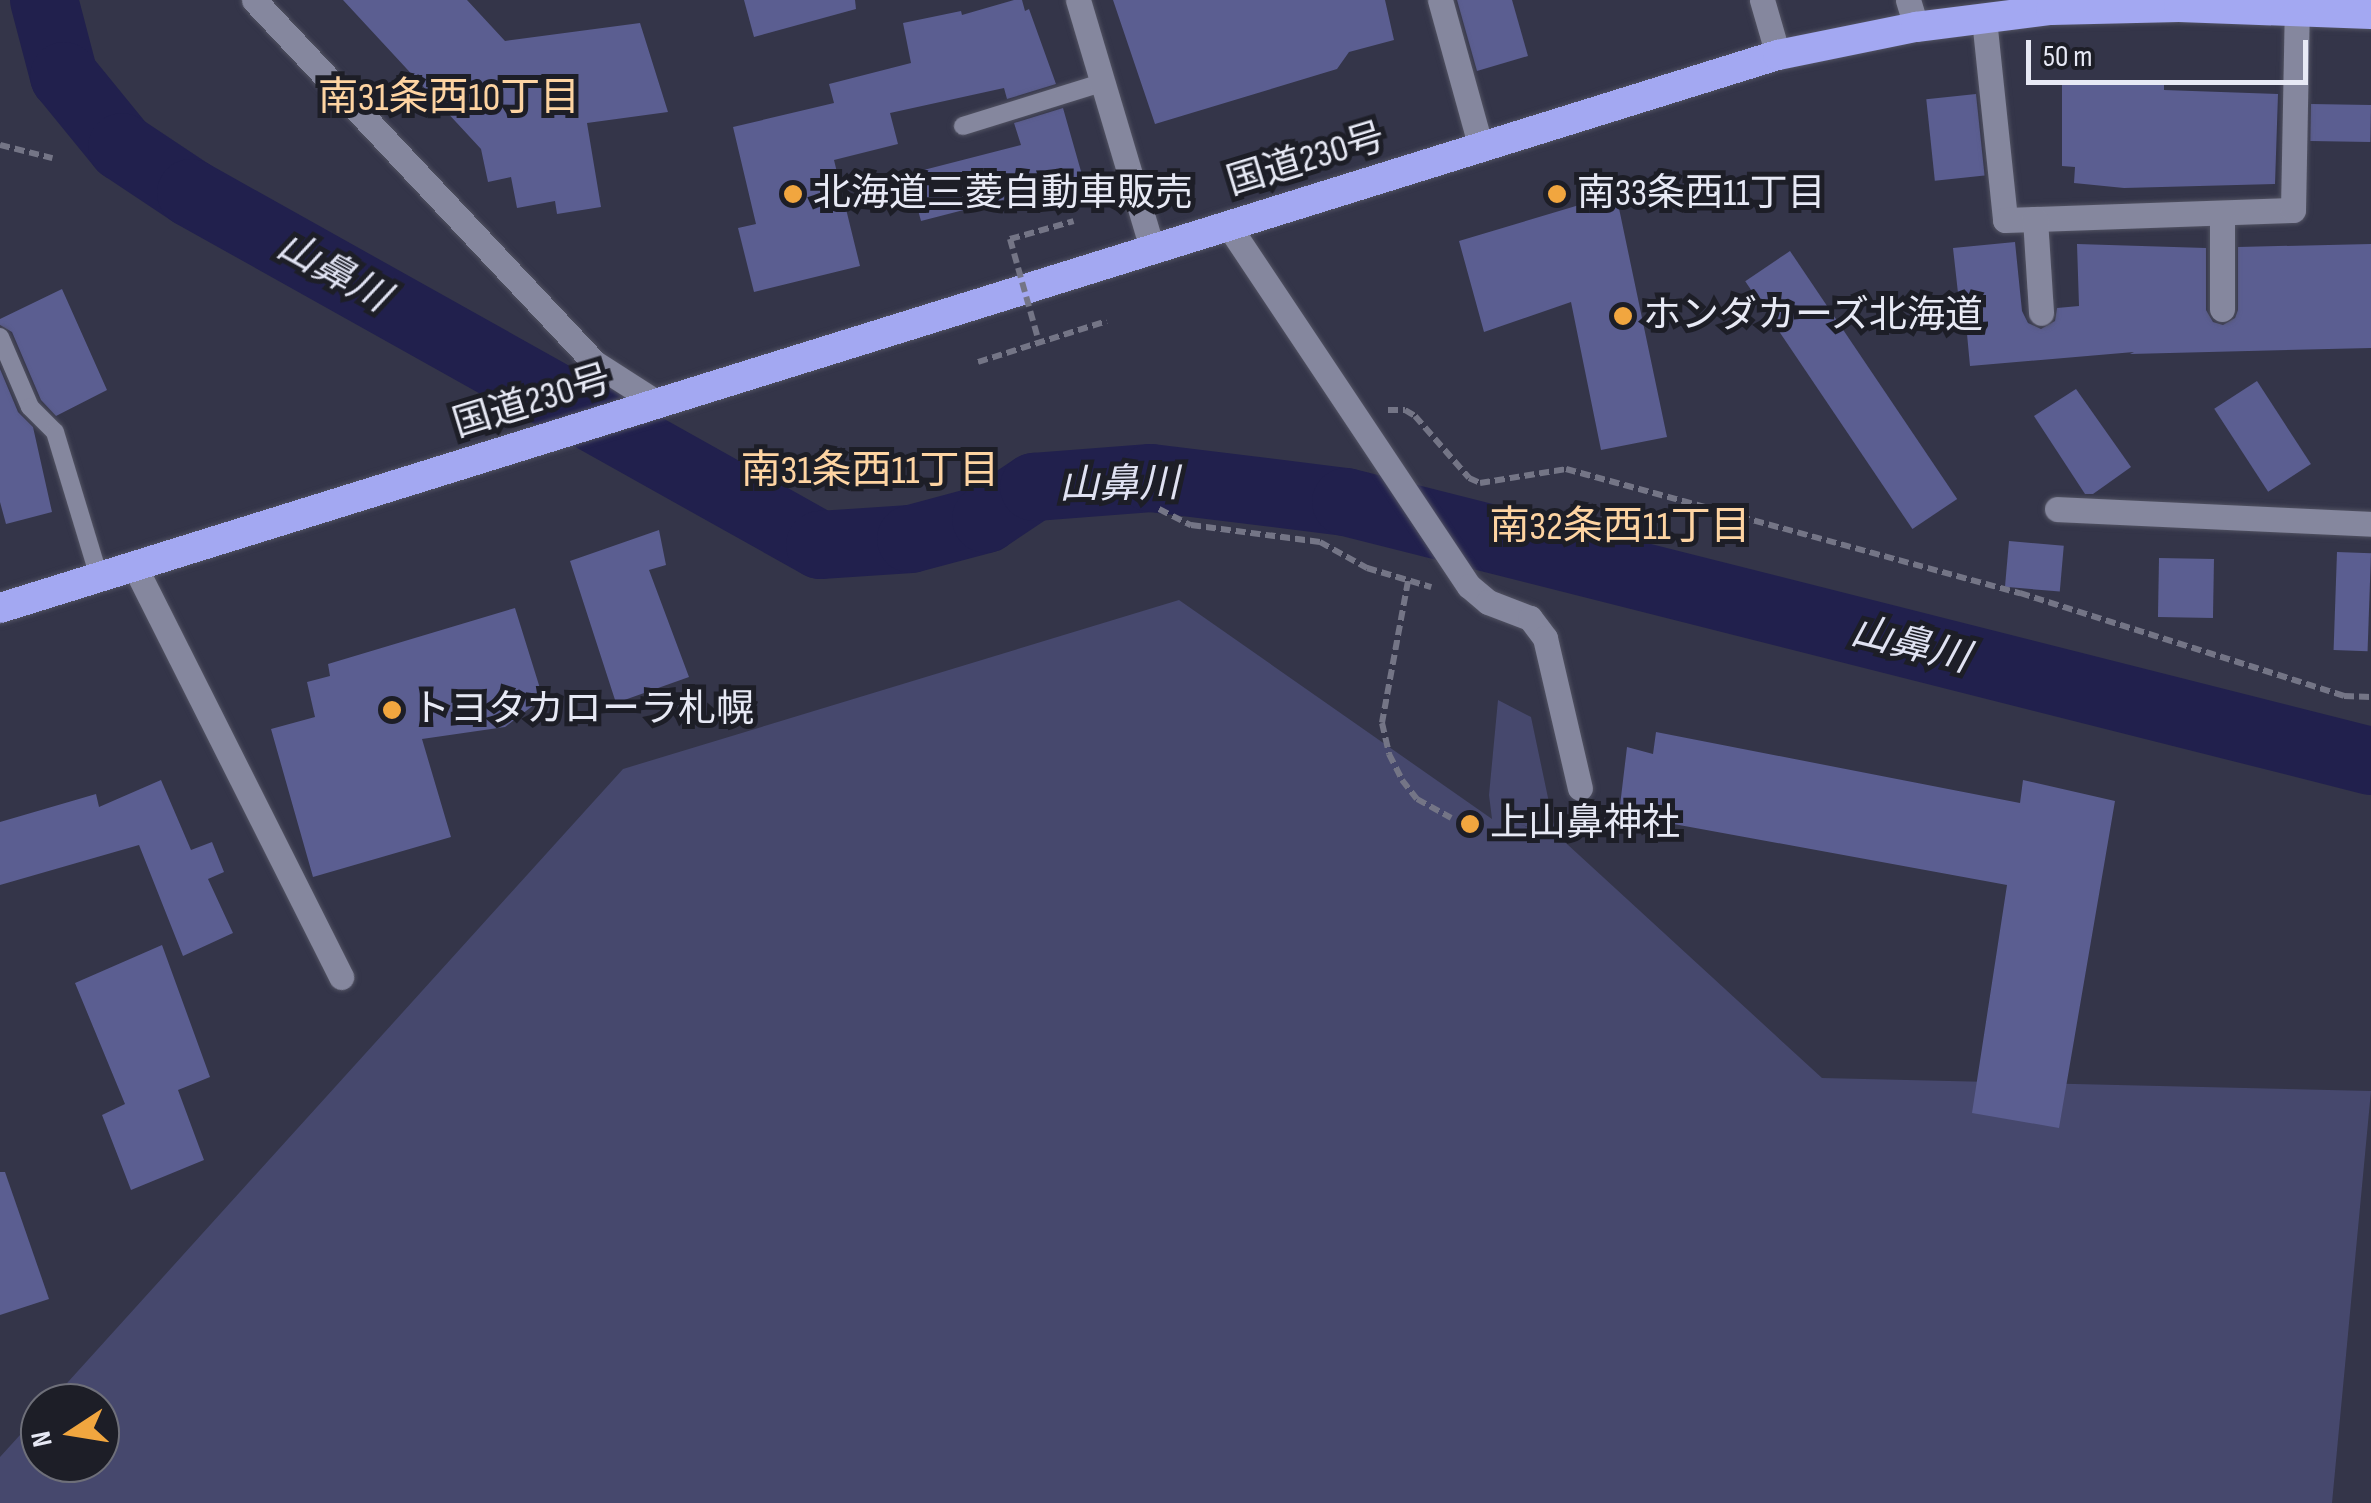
<!DOCTYPE html>
<html>
<head>
<meta charset="utf-8">
<style>
	body { margin:0 }
	#map { position:relative; width:2371px; height:1503px; overflow:hidden; background:#343549; font-family:"Sofia Sans Condensed","Noto Sans JP",sans-serif }
	div>[style] { position:absolute }
	.green>* { inset:0; background:#46486d }
	.river>* { height:68px; margin:-34px; padding:0 34px; transform-origin:34px; border-radius:34px; background:#21204d }
	.building>* { inset:0; background:#5b5e91; transform-origin:0 0 }
	.path>* { height:6px; margin-top:-3px; transform-origin:0; background:repeating-linear-gradient(90deg,#747586 0 10px,transparent 0 15px) }
	.roads { filter:drop-shadow(0 0 2px #515262) drop-shadow(0 0 2px #515262) }
	.lane>* { height:18px; margin:-9px; padding:0 9px; transform-origin:9px; border-radius:9px; background:#85879e }
	.street>* { height:25px; margin:-12.5px; padding:0 12.5px; transform-origin:12.5px; border-radius:12.5px; background:#85879e }
	.highway>* { height:30px; margin:-15px; padding:0 15px; transform-origin:15px; border-radius:15px; background:#a3a8f2 }
	.path-bridge>* { height:6px; margin-top:-3px; transform-origin:0; background:repeating-linear-gradient(90deg,#747586 0 10px,transparent 0 15px) }
	.dots>* { width:28px; height:28px; translate:-50% -50%; box-sizing:border-box; border:5px solid #1d1e27; border-radius:50% }
	span { translate:-50% -50%; white-space:nowrap; text-align:center; line-height:1.15; -webkit-text-stroke:10px #1d1e27; paint-order:stroke }
	.street-label { font-size:38px; color:#e7e9f5 }
	.poi-label { font-size:38px; color:#e7e9f5 }
	.left { translate:0 -50%; text-align:left }
	.neighbourhood-label { font-size:40px; color:#fed4a2 }
	.water-label { font-size:40px; color:#e0e2f2; font-style:italic }
	.north { position:absolute; left:20px; top:1383px; width:100px; height:100px; box-sizing:border-box; background:#1d1e27; border:2px solid #6e6f79; border-radius:50%; rotate:258deg; font-size:28px; font-weight:700; line-height:40px; text-align:center; color:#e7e9f5 }
	.north::after { content:''; display:block; margin:auto; width:35px; height:45px; background:#f1a63f; clip-path:polygon(50% 0,100% 100%,50% 72%,0 100%) }
	.scale { position:absolute; left:2026px; top:40px; width:282px; height:45px; box-sizing:border-box; border:5px solid #e7e9f5; border-top:0; padding-left:12px; font-size:30px; line-height:35px; white-space:nowrap; color:#e7e9f5; -webkit-text-stroke:8px #1d1e27; paint-order:stroke }
</style>
</head>
<body>
<div id="map">
	<div class="green">
		<i style="clip-path:polygon(1179px 600px,1492px 819px,1489px 795px,1498px 700px,1531px 717px,1555px 831px,1520px 825px,1555px 833px,1822px 1078px,2371px 1091px,2332px 1503px,0 1503px,0 1457px,40px 1413px,40px 1463px,100px 1463px,100px 1403px,49px 1403px,623px 769px)"></i>
	</div>
	<div class="river">
		<i style="left:44px;top:0;width:79px;rotate:75.3deg"></i>
		<i style="left:64px;top:76px;width:92px;rotate:50.8deg"></i>
		<i style="left:122px;top:147px;width:83px;rotate:33.7deg"></i>
		<i style="left:191px;top:193px;width:721px;rotate:29.23deg"></i>
		<i style="left:820px;top:545px;width:91px;rotate:-3.8deg"></i>
		<i style="left:911px;top:539px;width:78px;rotate:-14.9deg"></i>
		<i style="left:986px;top:519px;width:58px;rotate:-33.7deg"></i>
		<i style="left:1034px;top:487px;width:117px;rotate:-4.4deg"></i>
		<i style="left:1151px;top:478px;width:196px;rotate:7deg"></i>
		<i style="left:1346px;top:502px;width:1057px;rotate:14.18deg"></i>
	</div>
	<div class="building">
		<i style="clip-path:polygon(343px 0,467px 0,505px 41px,640px 23px,668px 112px,587px 123px,601px 207px,557px 214px,555px 201px,517px 208px,511px 177px,488px 182px,481px 149px)"></i>
		<i style="clip-path:polygon(744px 0,855px 0,856px 9px,754px 37px)"></i>
		<i style="clip-path:polygon(1014px 0,1022px 0,1025px 11px,1029px 9px,1056px 84px,1007px 99px,1004px 88px,890px 113px,898px 144px,834px 160px,860px 266px,754px 292px,738px 228px,756px 224px,733px 127px,834px 103px,829px 84px,911px 63px,903px 23px,961px 11px,962px 15px)"></i>
		<i style="clip-path:polygon(1113px 0,1385px 0,1394px 40px,1349px 52px,1337px 69px,1155px 124px)"></i>
		<i style="clip-path:polygon(1457px 0,1512px 0,1528px 56px,1477px 71px)"></i>
		<i style="clip-path:polygon(2062px 83px,2164px 83px,2164px 90px,2278px 94px,2275px 184px,2124px 188px,2074px 183px,2075px 167px,2062px 166px)"></i>
		<i style="left:1976px;top:94px;width:82px;height:50px;rotate:84deg"></i>
		<i style="left:2311px;top:104px;width:60px;height:37px;rotate:1deg"></i>
		<i style="clip-path:polygon(1063px 108px,1088px 196px,1039px 209px,1034px 192px,921px 221px,908px 174px,1021px 145px,1014px 123px)"></i>
		<i style="clip-path:polygon(1616px 194px,1667px 437px,1601px 450px,1571px 302px,1484px 332px,1459px 241px)"></i>
		<i style="clip-path:polygon(2015px 242px,2022px 311px,2028px 323px,2041px 329px,2055px 321px,2057px 308px,2079px 306px,2077px 244px,2206px 248px,2206px 310px,2213px 322px,2223px 325px,2235px 318px,2238px 310px,2238px 247px,2371px 244px,2371px 348px,2130px 354px,2134px 352px,1970px 366px,1964px 302px,1959px 302px,1953px 248px)"></i>
		<i style="left:1790px;top:251px;width:299px;height:54px;rotate:56deg"></i>
		<i style="clip-path:polygon(62px 289px,107px 390px,56px 416px,41px 400px,12px 332px,0 325px,0 319px)"></i>
		<i style="clip-path:polygon(0 369px,18px 412px,33px 427px,52px 512px,6px 524px,0 502px)"></i>
		<i style="left:2257px;top:381px;width:99px;height:51px;rotate:57deg"></i>
		<i style="clip-path:polygon(2076px 389px,2131px 467px,2093px 494px,2085px 494px,2034px 416px)"></i>
		<i style="clip-path:polygon(659px 530px,666px 565px,649px 570px,689px 677px,616px 703px,570px 561px)"></i>
		<i style="left:2009px;top:541px;width:55px;height:46px;rotate:5deg"></i>
		<i style="left:2337px;top:552px;width:34px;height:98px;rotate:2deg"></i>
		<i style="left:2159px;top:558px;width:55px;height:59px;rotate:1deg"></i>
		<i style="clip-path:polygon(515px 608px,543px 698px,505px 727px,422px 739px,451px 837px,313px 877px,271px 729px,315px 717px,307px 682px,330px 676px,328px 664px)"></i>
		<i style="clip-path:polygon(1656px 732px,2020px 803px,2023px 780px,2115px 801px,2059px 1128px,1972px 1113px,2007px 885px,1619px 814px,1627px 747px,1653px 754px)"></i>
		<i style="clip-path:polygon(161px 780px,191px 850px,212px 842px,224px 872px,208px 879px,233px 933px,183px 956px,139px 845px,0 885px,0 822px,96px 794px,99px 807px)"></i>
		<i style="clip-path:polygon(162px 945px,210px 1077px,178px 1090px,204px 1160px,131px 1190px,102px 1115px,125px 1104px,75px 983px)"></i>
		<i style="clip-path:polygon(0 1172px,5px 1172px,49px 1299px,0 1315px)"></i>
	</div>
	<div class="path">
		<i style="left:0;top:145px;width:54px;rotate:14deg"></i>
		<i style="left:1010px;top:239px;width:66px;rotate:-15.7deg"></i>
		<i style="left:978px;top:362px;width:135px;rotate:-17.6deg"></i>
		<i style="left:1388px;top:410px;width:17px"></i>
		<i style="left:1405px;top:410px;width:12px;rotate:31deg"></i>
		<i style="left:1415px;top:416px;width:82px;rotate:48.9deg"></i>
		<i style="left:1469px;top:478px;width:12px;rotate:24deg"></i>
		<i style="left:1480px;top:483px;width:87px;rotate:-9.2deg"></i>
		<i style="left:1566px;top:469px;width:471px;rotate:15.3deg"></i>
		<i style="left:2020px;top:593px;width:340px;rotate:17.6deg"></i>
		<i style="left:2344px;top:696px;width:27px;rotate:2deg"></i>
		<i style="left:1159px;top:509px;width:36px;rotate:27deg"></i>
		<i style="left:1191px;top:525px;width:130px;rotate:7.5deg"></i>
		<i style="left:1320px;top:542px;width:54px;rotate:29deg"></i>
		<i style="left:1367px;top:568px;width:67px;rotate:16.5deg"></i>
		<i style="left:1408px;top:581px;width:144px;rotate:100.4deg"></i>
		<i style="left:1382px;top:723px;width:32px;rotate:77deg"></i>
		<i style="left:1389px;top:754px;width:29px;rotate:63deg"></i>
		<i style="left:1402px;top:780px;width:24px;rotate:52deg"></i>
		<i style="left:1417px;top:799px;width:39px;rotate:29deg"></i>
	</div>
	<div class="roads">
		<div class="lane">
			<i style="left:963px;top:126px;width:148px;rotate:-17.3deg"></i>
			<i style="left:0;top:337px;width:76px;rotate:66.8deg"></i>
			<i style="left:30px;top:407px;width:35px;rotate:45deg"></i>
			<i style="left:55px;top:432px;width:152px;rotate:73.1deg"></i>
		</div>
		<div class="street">
			<i style="left:254px;top:0;width:498px;rotate:46.8deg"></i>
			<i style="left:595px;top:363px;width:76px;rotate:32.6deg"></i>
			<i style="left:1078px;top:0;width:259px;rotate:73.4deg"></i>
			<i style="left:1440px;top:0;width:154px;rotate:74.5deg"></i>
			<i style="left:1762px;top:0;width:57px;rotate:73.8deg"></i>
			<i style="left:1908px;top:0;width:28px;rotate:73deg"></i>
			<i style="left:1984px;top:19px;width:202px;rotate:84deg"></i>
			<i style="left:2005px;top:220px;width:30px;rotate:-2deg"></i>
			<i style="left:2035px;top:219px;width:258px;rotate:-2deg"></i>
			<i style="left:2293px;top:210px;width:200px;rotate:-88.9deg"></i>
			<i style="left:2222px;top:213px;width:96px;rotate:90deg"></i>
			<i style="left:2035px;top:219px;width:94px;rotate:86.3deg"></i>
			<i style="left:1228px;top:225px;width:434px;rotate:56.3deg"></i>
			<i style="left:1469px;top:586px;width:25px;rotate:40deg"></i>
			<i style="left:1488px;top:602px;width:45px;rotate:20.9deg"></i>
			<i style="left:1530px;top:618px;width:25px;rotate:53deg"></i>
			<i style="left:1545px;top:638px;width:154px;rotate:76.9deg"></i>
			<i style="left:2057px;top:509px;width:314px;rotate:2.7deg"></i>
			<i style="left:135px;top:567px;width:459px;rotate:63.3deg"></i>
		</div>
		<div class="highway">
			<i style="left:0;top:608px;width:1862px;rotate:-17.28deg"></i>
			<i style="left:1778px;top:55px;width:141px;rotate:-11.5deg"></i>
			<i style="left:1916px;top:27px;width:136px;rotate:-7.2deg"></i>
			<i style="left:2051px;top:10px;width:128px;rotate:-1.3deg"></i>
			<i style="left:2179px;top:7px;width:192px;rotate:2.1deg"></i>
		</div>
	</div>
	<div class="path-bridge">
		<i style="left:1010px;top:239px;width:107px;rotate:74.3deg"></i>
	</div>
	<div class="dots">
		<i style="left:793px;top:194px;background:#f1a63f"></i>
		<i style="left:1557px;top:194px;background:#f1a63f"></i>
		<i style="left:1623px;top:316px;background:#f1a63f"></i>
		<i style="left:392px;top:710px;background:#f1a63f"></i>
		<i style="left:1470px;top:824px;background:#f1a63f"></i>
	</div>
	<div class="street-label">
		<span style="left:1306px;top:160px;rotate:-17deg">国道230号</span>
		<span style="left:532px;top:402px;rotate:-17deg">国道230号</span>
	</div>
	<div class="poi-label">
		<span class="left" style="left:813px;top:194px">北海道三菱自動車販売</span>
		<span class="left" style="left:1577px;top:194px">南33条西11丁目</span>
		<span class="left" style="left:1643px;top:316px">ホンダカーズ北海道</span>
		<span class="left" style="left:412px;top:710px">トヨタカローラ札幌</span>
		<span class="left" style="left:1490px;top:824px">上山鼻神社</span>
	</div>
	<div class="neighbourhood-label">
		<span style="left:449px;top:98px">南31条西10丁目</span>
		<span style="left:870px;top:471px">南31条西11丁目</span>
		<span style="left:1620px;top:527px">南32条西11丁目</span>
	</div>
	<div class="water-label">
		<span style="left:333px;top:272px;rotate:29deg">山鼻川</span>
		<span style="left:1119px;top:485px;rotate:-1deg">山鼻川</span>
		<span style="left:1910px;top:645px;rotate:14deg">山鼻川</span>
	</div>
	<div class="north">N</div>
	<div class="scale">50 m</div>
</div>
</body>
</html>
